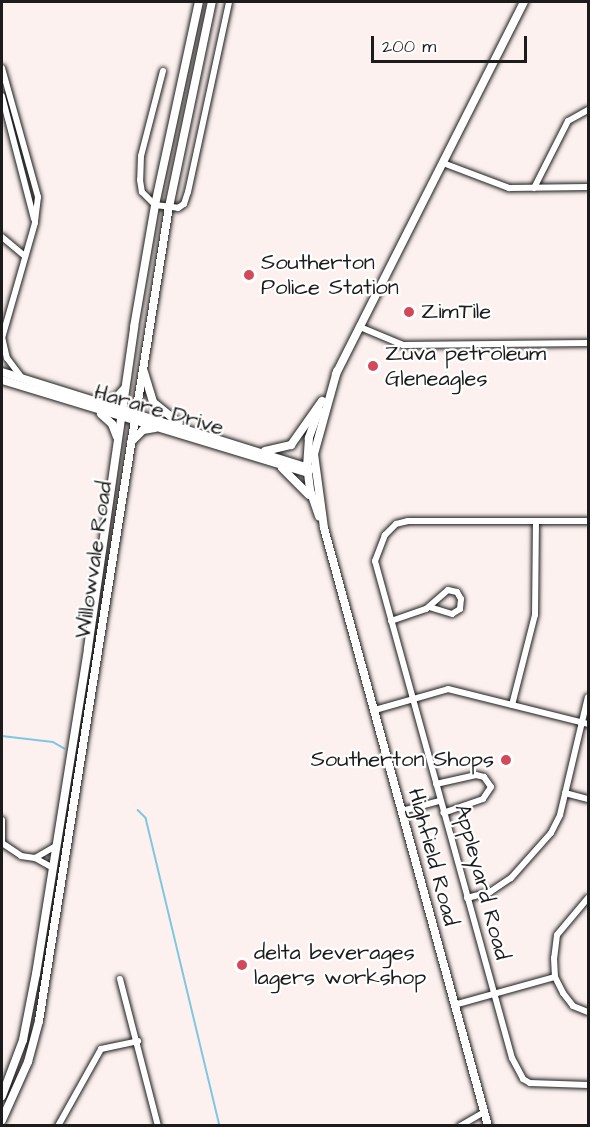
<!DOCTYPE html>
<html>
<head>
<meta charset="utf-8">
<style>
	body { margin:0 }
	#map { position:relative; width:590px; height:1127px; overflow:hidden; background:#fcf1ef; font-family:"Architects Daughter",sans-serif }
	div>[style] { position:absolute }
	.stream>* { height:1.5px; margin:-0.75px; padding:0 0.75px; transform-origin:0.75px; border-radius:0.75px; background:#7fc7e0 }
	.roads { filter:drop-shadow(0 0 2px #1c1c1c) drop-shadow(0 0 2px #1c1c1c) }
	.street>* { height:6px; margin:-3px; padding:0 3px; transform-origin:3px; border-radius:3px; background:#fff }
	.secondary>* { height:8px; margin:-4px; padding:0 4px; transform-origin:4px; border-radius:4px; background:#fff }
	.dots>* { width:16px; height:16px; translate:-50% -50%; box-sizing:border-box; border:3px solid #fff; border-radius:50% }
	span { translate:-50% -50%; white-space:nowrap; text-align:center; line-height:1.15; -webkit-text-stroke:4.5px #fff; paint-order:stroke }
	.poi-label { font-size:22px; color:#1c1c1c }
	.left { translate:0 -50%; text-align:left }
	.right { translate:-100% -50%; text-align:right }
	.street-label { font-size:22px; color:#1c1c1c }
	.frame { position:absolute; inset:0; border:3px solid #1c1c1c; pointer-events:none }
	.scale { position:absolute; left:371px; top:36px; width:156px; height:27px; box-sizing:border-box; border:3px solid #1c1c1c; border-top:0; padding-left:8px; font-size:18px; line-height:21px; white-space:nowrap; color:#1c1c1c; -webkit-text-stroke:4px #fff; paint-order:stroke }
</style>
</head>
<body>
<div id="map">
	<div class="stream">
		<i style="left:2px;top:736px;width:51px;rotate:6.7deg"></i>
		<i style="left:53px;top:742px;width:13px;rotate:29deg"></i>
		<i style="left:138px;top:810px;width:11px;rotate:45deg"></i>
		<i style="left:146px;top:818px;width:317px;rotate:76.5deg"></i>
	</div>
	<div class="roads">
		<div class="street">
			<i style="left:2px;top:68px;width:134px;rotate:74.4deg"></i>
			<i style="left:38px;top:197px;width:26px;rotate:97deg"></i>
			<i style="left:35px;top:223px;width:120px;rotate:106deg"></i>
			<i style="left:163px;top:71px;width:88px;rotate:104.5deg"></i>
			<i style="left:141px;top:156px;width:24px;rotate:92deg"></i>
			<i style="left:140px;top:180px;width:12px;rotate:81deg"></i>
			<i style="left:142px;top:192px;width:18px;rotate:45deg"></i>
			<i style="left:155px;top:205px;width:23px;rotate:7deg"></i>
			<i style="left:178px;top:208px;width:7px;rotate:-34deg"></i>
			<i style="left:184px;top:204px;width:13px;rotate:-72deg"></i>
			<i style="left:188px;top:192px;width:194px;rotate:-77.8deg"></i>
			<i style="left:2px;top:96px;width:127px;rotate:75.4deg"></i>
			<i style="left:443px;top:163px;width:71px;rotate:20.7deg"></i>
			<i style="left:509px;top:188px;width:79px;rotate:-0.7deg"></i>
			<i style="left:534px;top:188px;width:75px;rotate:-63.1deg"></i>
			<i style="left:568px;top:121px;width:23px;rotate:-29deg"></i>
			<i style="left:2px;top:237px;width:30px;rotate:40deg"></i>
			<i style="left:360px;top:327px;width:47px;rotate:22.7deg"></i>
			<i style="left:403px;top:345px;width:185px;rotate:-0.6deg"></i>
			<i style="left:2px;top:337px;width:22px;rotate:77deg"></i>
			<i style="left:7px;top:358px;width:26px;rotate:53deg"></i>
			<i style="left:588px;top:521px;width:180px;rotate:180deg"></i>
			<i style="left:408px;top:521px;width:12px;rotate:166deg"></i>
			<i style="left:396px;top:524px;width:16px;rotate:135deg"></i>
			<i style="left:385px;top:535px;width:28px;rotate:111deg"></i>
			<i style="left:375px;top:561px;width:516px;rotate:74.59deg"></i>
			<i style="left:512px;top:1058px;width:24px;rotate:62deg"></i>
			<i style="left:523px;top:1079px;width:8px;rotate:30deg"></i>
			<i style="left:530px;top:1083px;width:58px;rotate:2deg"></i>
			<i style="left:391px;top:621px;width:37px;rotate:-19deg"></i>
			<i style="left:426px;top:609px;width:29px;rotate:-41deg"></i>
			<i style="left:448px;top:590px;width:9px;rotate:13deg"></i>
			<i style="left:457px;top:592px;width:8px;rotate:60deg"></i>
			<i style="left:461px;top:599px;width:10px;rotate:96deg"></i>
			<i style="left:460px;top:609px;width:9px;rotate:148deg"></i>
			<i style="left:452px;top:614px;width:24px;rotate:-163deg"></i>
			<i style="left:512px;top:705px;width:93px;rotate:-75.7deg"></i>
			<i style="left:535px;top:615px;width:94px;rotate:-89.4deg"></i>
			<i style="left:375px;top:710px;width:76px;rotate:-16deg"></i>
			<i style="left:448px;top:689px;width:144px;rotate:14deg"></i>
			<i style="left:436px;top:784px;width:41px;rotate:-12.7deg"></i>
			<i style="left:476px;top:775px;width:8px;rotate:14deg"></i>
			<i style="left:484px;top:777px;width:12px;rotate:55deg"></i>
			<i style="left:491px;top:787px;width:14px;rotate:124deg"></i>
			<i style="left:483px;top:799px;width:42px;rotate:160.7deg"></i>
			<i style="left:565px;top:793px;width:24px;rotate:15deg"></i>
			<i style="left:402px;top:811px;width:39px;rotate:-15deg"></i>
			<i style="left:2px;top:820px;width:24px;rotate:90deg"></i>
			<i style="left:2px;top:843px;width:23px;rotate:34deg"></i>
			<i style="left:21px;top:856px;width:14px;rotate:8deg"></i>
			<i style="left:35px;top:858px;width:24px;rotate:-30deg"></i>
			<i style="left:35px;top:858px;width:21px;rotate:29deg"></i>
			<i style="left:467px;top:898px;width:24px;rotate:-15deg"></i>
			<i style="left:490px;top:892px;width:25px;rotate:-34deg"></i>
			<i style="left:511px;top:878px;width:60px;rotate:-48.4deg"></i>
			<i style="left:551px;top:833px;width:20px;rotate:-63deg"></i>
			<i style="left:560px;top:815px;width:121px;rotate:-76.7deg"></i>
			<i style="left:588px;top:898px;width:48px;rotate:130deg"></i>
			<i style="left:557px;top:935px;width:23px;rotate:97deg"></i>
			<i style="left:554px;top:958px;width:19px;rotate:87deg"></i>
			<i style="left:555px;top:977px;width:18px;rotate:63deg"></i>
			<i style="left:563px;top:993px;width:16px;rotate:52deg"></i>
			<i style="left:573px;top:1006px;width:16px;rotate:22deg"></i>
			<i style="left:120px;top:979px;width:152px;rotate:75.5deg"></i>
			<i style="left:454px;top:1005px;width:105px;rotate:-15.5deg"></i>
			<i style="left:58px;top:1126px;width:88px;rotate:-60.8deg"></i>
			<i style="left:101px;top:1049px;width:38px;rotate:-12deg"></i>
			<i style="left:460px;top:1126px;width:28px;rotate:-30deg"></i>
		</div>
		<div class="secondary">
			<i style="left:143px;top:369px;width:34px;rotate:73deg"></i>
			<i style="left:153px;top:402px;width:33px;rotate:39deg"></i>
			<i style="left:337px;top:371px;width:86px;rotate:105.5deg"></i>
			<i style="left:314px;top:454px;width:75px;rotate:82.3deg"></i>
			<i style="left:324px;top:528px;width:620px;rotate:74.66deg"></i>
			<i style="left:2px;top:372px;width:324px;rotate:17.4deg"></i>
			<i style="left:336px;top:374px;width:417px;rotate:-63.2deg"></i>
			<i style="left:2px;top:380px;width:320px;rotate:16.9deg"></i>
			<i style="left:101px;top:402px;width:17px;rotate:-17deg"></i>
			<i style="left:117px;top:397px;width:12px;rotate:-48deg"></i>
			<i style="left:319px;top:410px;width:30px;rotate:110deg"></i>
			<i style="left:309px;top:438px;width:27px;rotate:94deg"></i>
			<i style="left:307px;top:465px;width:25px;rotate:83deg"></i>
			<i style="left:310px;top:490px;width:28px;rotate:71deg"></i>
			<i style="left:101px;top:414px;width:15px;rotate:42deg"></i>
			<i style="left:112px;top:424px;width:14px;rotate:69deg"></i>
			<i style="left:131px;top:442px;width:17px;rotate:-45deg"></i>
			<i style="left:143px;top:430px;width:12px;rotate:-9deg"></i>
			<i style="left:265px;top:451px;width:27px;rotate:-13deg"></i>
			<i style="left:291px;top:445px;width:54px;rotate:-54.8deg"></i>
			<i style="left:282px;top:468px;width:38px;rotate:45deg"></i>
			<i style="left:2px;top:1096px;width:60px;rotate:-69.4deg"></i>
			<i style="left:23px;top:1040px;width:67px;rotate:-78.9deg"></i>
			<i style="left:36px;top:974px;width:330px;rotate:-80.9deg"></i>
			<i style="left:88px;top:648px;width:324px;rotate:-81.8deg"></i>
			<i style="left:134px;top:327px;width:124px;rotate:-80.2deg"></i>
			<i style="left:155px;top:205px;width:208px;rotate:-77.8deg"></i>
			<i style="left:2px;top:1120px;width:64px;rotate:-65.9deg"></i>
			<i style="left:28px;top:1062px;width:42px;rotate:-75deg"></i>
			<i style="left:39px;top:1021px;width:824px;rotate:-80.93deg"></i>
			<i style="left:169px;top:207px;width:209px;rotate:-78.2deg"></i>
		</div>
	</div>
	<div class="dots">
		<i style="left:249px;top:275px;background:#d1495b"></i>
		<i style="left:409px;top:312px;background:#d1495b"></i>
		<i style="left:373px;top:366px;background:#d1495b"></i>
		<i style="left:506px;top:760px;background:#d1495b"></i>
		<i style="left:242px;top:965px;background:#d1495b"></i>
	</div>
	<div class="poi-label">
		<span class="left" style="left:261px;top:275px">Southerton<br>Police Station</span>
		<span class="left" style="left:421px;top:312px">ZimTile</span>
		<span class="left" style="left:385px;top:366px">Zuva petroleum<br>Gleneagles</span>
		<span class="right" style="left:494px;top:760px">Southerton Shops</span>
		<span class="left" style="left:254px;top:965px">delta beverages<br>lagers workshop</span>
	</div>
	<div class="street-label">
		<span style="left:159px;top:410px;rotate:16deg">Harare Drive</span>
		<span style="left:94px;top:560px;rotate:-82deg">Willowvale Road</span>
		<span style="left:433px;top:857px;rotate:75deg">Highfield Road</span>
		<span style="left:482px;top:882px;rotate:75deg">Appleyard Road</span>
	</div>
	<div class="frame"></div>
	<div class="scale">200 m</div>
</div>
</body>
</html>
